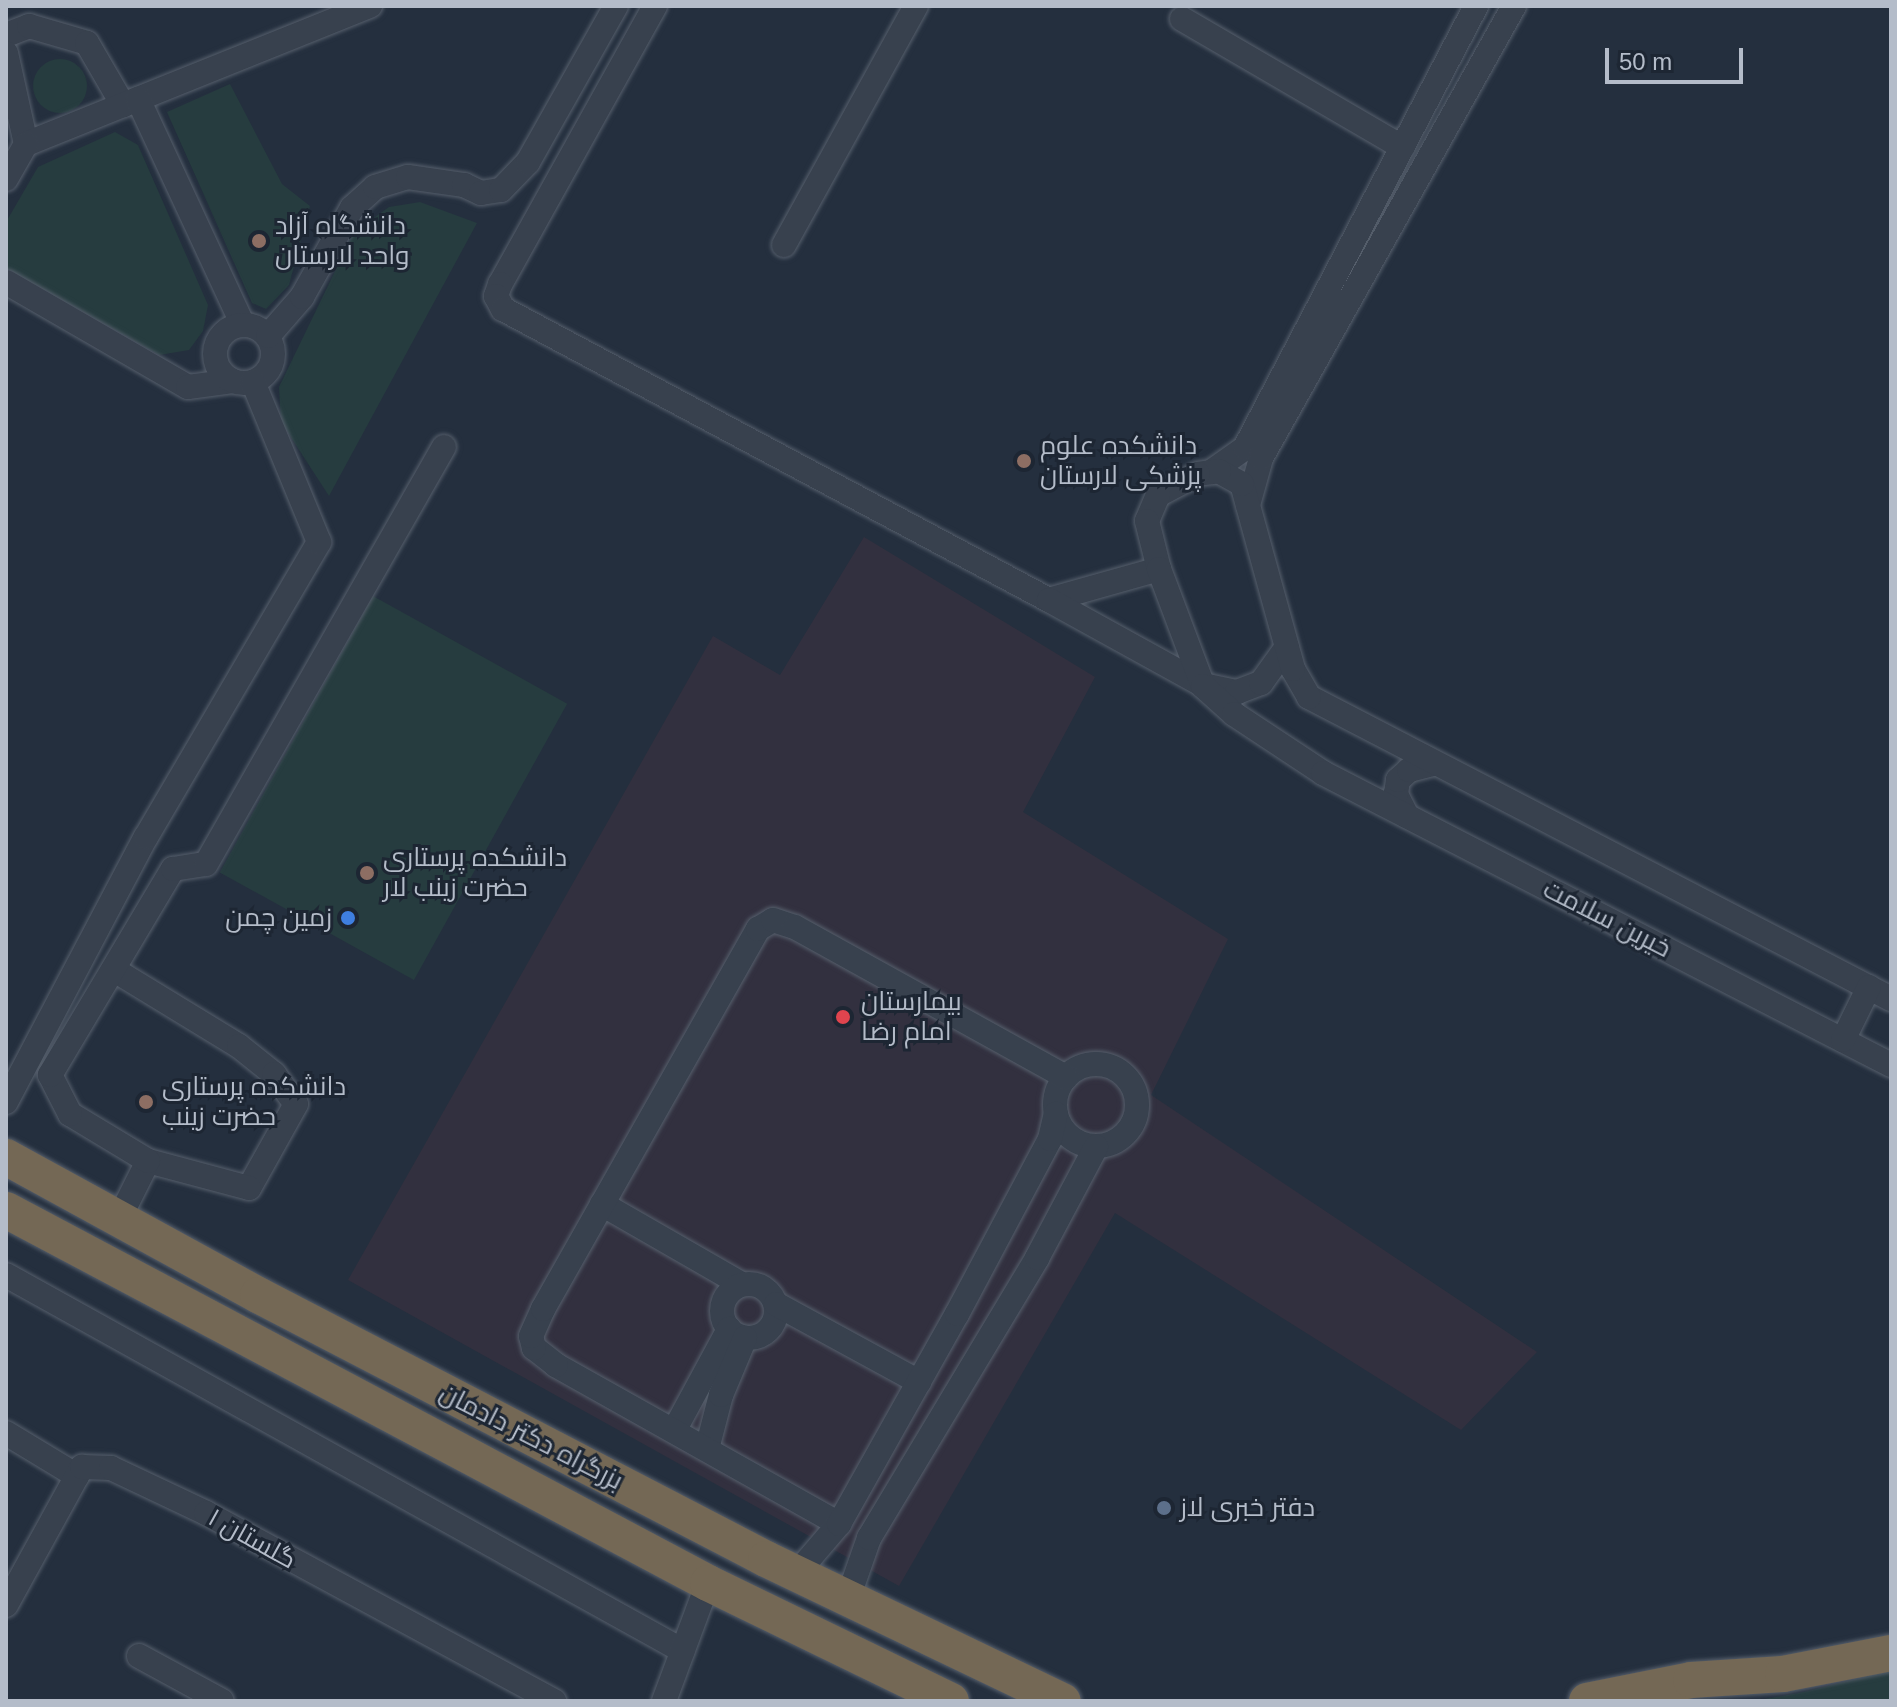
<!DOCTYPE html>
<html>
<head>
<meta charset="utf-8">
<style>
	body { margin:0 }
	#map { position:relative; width:1897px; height:1707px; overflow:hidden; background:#242f3e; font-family:Helvetica,Cairo,sans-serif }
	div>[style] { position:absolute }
	.medical>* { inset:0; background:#32303f }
	.green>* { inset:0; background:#263c3f; transform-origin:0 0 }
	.round { border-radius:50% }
	.roads { filter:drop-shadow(0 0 2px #565f6c) drop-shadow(0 0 2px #565f6c) }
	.minor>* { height:24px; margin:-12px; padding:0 12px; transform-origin:12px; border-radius:12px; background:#38414e }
	.minor>.ring { margin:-12px; padding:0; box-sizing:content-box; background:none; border:24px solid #38414e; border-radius:50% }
	.highway>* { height:36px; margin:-18px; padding:0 18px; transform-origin:18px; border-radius:18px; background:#746855 }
	.dots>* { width:22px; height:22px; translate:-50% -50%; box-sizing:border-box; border:4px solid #1d2633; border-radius:50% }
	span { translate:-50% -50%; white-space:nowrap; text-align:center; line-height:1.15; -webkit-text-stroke:6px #1d2633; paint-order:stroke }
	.poi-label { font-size:26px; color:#b4bcc9 }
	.left { translate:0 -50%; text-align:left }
	.right { translate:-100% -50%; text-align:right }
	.street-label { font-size:26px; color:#b4bcc9 }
	.frame { position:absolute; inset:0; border:8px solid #b4bcc9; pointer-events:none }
	.scale { position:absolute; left:1605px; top:48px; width:138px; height:36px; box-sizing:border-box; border:4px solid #b4bcc9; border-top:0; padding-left:10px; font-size:24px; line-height:28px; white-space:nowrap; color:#b4bcc9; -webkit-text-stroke:6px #1d2633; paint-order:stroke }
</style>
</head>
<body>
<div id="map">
	<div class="medical">
		<i style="clip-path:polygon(864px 537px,1095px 677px,1023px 812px,1228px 939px,1151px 1095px,1537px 1352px,1461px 1430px,1115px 1213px,899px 1586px,348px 1280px,713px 636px,780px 675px)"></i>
	</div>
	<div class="green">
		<i class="round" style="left:33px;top:59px;width:54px;height:54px"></i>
		<i style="clip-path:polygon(230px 84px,282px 184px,310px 206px,289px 285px,266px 309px,252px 303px,167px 112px)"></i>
		<i style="clip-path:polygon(115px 132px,138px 145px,208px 305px,203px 331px,189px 350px,159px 355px,6px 268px,6px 222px,38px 167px)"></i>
		<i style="clip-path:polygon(420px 202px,477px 223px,329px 496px,281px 422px,279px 387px,354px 232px,389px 207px)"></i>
		<i style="left:373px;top:596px;width:222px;height:316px;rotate:29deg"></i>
		<i style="clip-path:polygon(1891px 1670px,1891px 1701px,1754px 1701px,1804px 1692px)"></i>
	</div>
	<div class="roads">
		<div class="minor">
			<i style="left:655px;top:6px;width:318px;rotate:119.1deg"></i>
			<i style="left:500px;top:284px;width:13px;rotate:108deg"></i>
			<i style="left:496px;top:296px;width:15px;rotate:62deg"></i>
			<i style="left:503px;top:309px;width:619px;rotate:28.06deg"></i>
			<i style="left:1182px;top:19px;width:255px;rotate:30.2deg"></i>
			<i style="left:6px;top:35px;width:25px;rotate:-21deg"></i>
			<i style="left:29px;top:26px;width:60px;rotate:16.3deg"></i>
			<i style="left:87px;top:43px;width:72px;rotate:59.9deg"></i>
			<i style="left:6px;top:53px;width:93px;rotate:77.6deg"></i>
			<i style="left:26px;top:144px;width:371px;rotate:-21.9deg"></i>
			<i style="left:138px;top:99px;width:249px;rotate:65.1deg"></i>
			<i style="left:6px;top:179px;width:40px;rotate:-60.3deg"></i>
			<i style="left:784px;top:245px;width:273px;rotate:-61.1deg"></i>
			<i style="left:6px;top:282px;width:210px;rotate:30deg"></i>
			<i style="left:188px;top:387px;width:45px;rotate:-7.6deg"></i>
			<i class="ring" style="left:215px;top:325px;width:34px;height:34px"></i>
			<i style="left:268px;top:336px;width:52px;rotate:-48.9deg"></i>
			<i style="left:302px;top:297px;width:102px;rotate:-60.7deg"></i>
			<i style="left:352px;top:208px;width:31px;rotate:-42deg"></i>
			<i style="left:375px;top:187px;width:34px;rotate:-17deg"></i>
			<i style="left:408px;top:177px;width:57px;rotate:8.1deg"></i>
			<i style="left:464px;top:185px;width:19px;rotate:25deg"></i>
			<i style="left:481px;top:193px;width:20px;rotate:-9deg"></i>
			<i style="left:501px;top:190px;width:39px;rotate:-46deg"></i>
			<i style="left:528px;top:162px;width:179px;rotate:-60.6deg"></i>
			<i style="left:1211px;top:472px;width:42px;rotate:-35.2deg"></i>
			<i style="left:1245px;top:448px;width:499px;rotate:-62.4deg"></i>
			<i style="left:1248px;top:505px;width:49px;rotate:-74.5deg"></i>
			<i style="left:1261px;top:458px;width:518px;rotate:-60.76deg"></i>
			<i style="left:1159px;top:569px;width:114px;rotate:164.3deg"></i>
			<i style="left:1049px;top:600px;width:176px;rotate:28.9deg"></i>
			<i style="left:1203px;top:685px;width:35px;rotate:12deg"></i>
			<i style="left:1237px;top:692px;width:26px;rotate:-21deg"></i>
			<i style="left:1261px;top:683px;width:44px;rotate:-54.2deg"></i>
			<i style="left:1407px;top:816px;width:25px;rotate:-117deg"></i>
			<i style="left:1396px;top:794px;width:14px;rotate:-82deg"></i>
			<i style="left:1398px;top:780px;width:15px;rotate:-42deg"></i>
			<i style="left:1409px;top:770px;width:25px;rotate:-14deg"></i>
			<i style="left:116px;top:971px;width:144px;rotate:31.4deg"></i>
			<i style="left:239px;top:1046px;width:45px;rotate:38.7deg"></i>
			<i style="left:274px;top:1074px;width:37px;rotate:54deg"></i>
			<i style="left:296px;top:1104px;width:96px;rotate:119.2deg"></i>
			<i style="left:249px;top:1188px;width:105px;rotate:-165deg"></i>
			<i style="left:148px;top:1161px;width:65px;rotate:116.6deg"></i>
			<i style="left:1891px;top:999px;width:656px;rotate:-152.58deg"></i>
			<i style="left:1309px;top:697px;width:32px;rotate:-120deg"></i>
			<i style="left:1293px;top:669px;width:192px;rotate:-105.4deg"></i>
			<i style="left:1242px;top:484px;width:26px;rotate:-151deg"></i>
			<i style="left:1219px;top:471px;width:21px;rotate:172deg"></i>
			<i style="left:1198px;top:474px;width:45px;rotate:152.3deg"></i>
			<i style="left:1158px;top:495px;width:28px;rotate:113deg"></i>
			<i style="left:1147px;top:521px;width:49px;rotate:76deg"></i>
			<i style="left:1159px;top:569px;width:125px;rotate:69.4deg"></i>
			<i style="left:1203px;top:686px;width:42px;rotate:42.1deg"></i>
			<i style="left:1234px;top:714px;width:107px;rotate:33.5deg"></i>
			<i style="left:1323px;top:773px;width:639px;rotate:27.21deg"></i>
			<i style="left:1843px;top:1040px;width:59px;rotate:-63.9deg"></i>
			<i class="ring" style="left:1055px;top:1064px;width:58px;height:58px"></i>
			<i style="left:6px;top:1102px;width:300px;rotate:-62.2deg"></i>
			<i style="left:146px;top:837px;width:342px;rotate:-59.6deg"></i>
			<i style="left:319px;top:542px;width:173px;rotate:-112.4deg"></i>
			<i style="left:148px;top:1161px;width:91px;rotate:-148.9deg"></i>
			<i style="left:70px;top:1114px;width:44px;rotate:-117.1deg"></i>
			<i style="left:50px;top:1075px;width:240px;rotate:-59.2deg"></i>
			<i style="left:173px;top:869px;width:33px;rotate:-9deg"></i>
			<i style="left:206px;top:864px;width:480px;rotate:-60.3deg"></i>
			<i style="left:602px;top:1204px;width:160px;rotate:29.9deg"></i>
			<i style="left:6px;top:1275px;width:774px;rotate:29.05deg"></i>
			<i class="ring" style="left:722px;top:1284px;width:30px;height:30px"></i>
			<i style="left:776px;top:1304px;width:163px;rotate:28.6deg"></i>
			<i style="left:675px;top:1429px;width:114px;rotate:-61.6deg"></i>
			<i style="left:6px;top:1433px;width:83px;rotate:31.2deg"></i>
			<i style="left:707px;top:1449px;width:56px;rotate:-75.5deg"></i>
			<i style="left:721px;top:1395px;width:62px;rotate:-67.2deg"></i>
			<i style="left:839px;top:1524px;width:325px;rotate:-150.7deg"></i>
			<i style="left:556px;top:1365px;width:28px;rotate:-142deg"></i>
			<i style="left:534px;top:1348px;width:12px;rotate:-104deg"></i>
			<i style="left:531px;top:1336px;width:30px;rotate:-66deg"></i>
			<i style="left:543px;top:1309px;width:437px;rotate:-60.5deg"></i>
			<i style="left:758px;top:929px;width:17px;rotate:-31deg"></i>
			<i style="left:773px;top:920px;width:23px;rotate:18deg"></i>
			<i style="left:795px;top:927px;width:310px;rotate:29deg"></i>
			<i style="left:797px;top:1573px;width:65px;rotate:-49.4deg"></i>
			<i style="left:839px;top:1524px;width:241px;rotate:-60.7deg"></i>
			<i style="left:957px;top:1314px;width:198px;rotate:-62deg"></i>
			<i style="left:1050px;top:1139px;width:26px;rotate:-77deg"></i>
			<i style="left:848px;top:1598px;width:64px;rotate:-70.7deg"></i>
			<i style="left:869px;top:1538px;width:327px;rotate:-59deg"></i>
			<i style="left:1037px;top:1258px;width:126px;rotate:-62deg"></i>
			<i style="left:6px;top:1605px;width:158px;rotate:-61.2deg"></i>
			<i style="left:82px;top:1467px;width:29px;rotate:2deg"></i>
			<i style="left:111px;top:1468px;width:105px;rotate:25.3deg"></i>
			<i style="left:206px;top:1513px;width:396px;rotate:28.4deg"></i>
			<i style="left:139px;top:1656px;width:94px;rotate:28.5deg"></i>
			<i style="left:664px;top:1701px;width:126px;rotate:-69.6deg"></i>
		</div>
		<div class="highway">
			<i style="left:6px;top:1157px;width:287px;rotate:28.7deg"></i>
			<i style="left:258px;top:1295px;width:573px;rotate:27.46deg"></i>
			<i style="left:766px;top:1559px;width:329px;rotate:25.6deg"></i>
			<i style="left:6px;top:1210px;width:795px;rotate:27.98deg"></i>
			<i style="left:708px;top:1583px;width:270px;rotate:25.9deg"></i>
			<i style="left:1587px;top:1701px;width:106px;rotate:-11.4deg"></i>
			<i style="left:1691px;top:1680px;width:92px;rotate:-3.7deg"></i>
			<i style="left:1783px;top:1674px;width:110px;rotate:-11deg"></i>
		</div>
	</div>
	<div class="dots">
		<i style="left:259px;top:241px;background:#8d6e63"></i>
		<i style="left:1024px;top:461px;background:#8d6e63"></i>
		<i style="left:367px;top:873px;background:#8d6e63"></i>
		<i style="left:348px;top:918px;background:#3f7fe0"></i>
		<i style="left:843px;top:1017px;background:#e0444e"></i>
		<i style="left:146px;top:1102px;background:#8d6e63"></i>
		<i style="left:1164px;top:1508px;background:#5c6f8a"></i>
	</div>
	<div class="poi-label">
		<span class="left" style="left:275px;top:241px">دانشگاه آزاد<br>واحد لارستان</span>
		<span class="left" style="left:1040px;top:461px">دانشکده علوم<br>پزشکی لارستان</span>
		<span class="left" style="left:383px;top:873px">دانشکده پرستاری<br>حضرت زینب لار</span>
		<span class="right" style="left:332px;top:918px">زمین چمن</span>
		<span class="left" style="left:861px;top:1017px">بیمارستان<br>امام رضا</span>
		<span class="left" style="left:162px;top:1102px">دانشکده پرستاری<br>حضرت زینب</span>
		<span class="left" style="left:1180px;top:1508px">دفتر خبری لاز</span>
	</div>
	<div class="street-label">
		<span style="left:1607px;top:919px;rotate:27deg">خیرین سلامت</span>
		<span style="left:531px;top:1437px;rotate:27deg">بزرگراه دکتر دادمان</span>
		<span style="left:252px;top:1539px;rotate:29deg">گلستان ۱</span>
	</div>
	<div class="frame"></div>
	<div class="scale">50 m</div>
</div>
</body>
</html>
